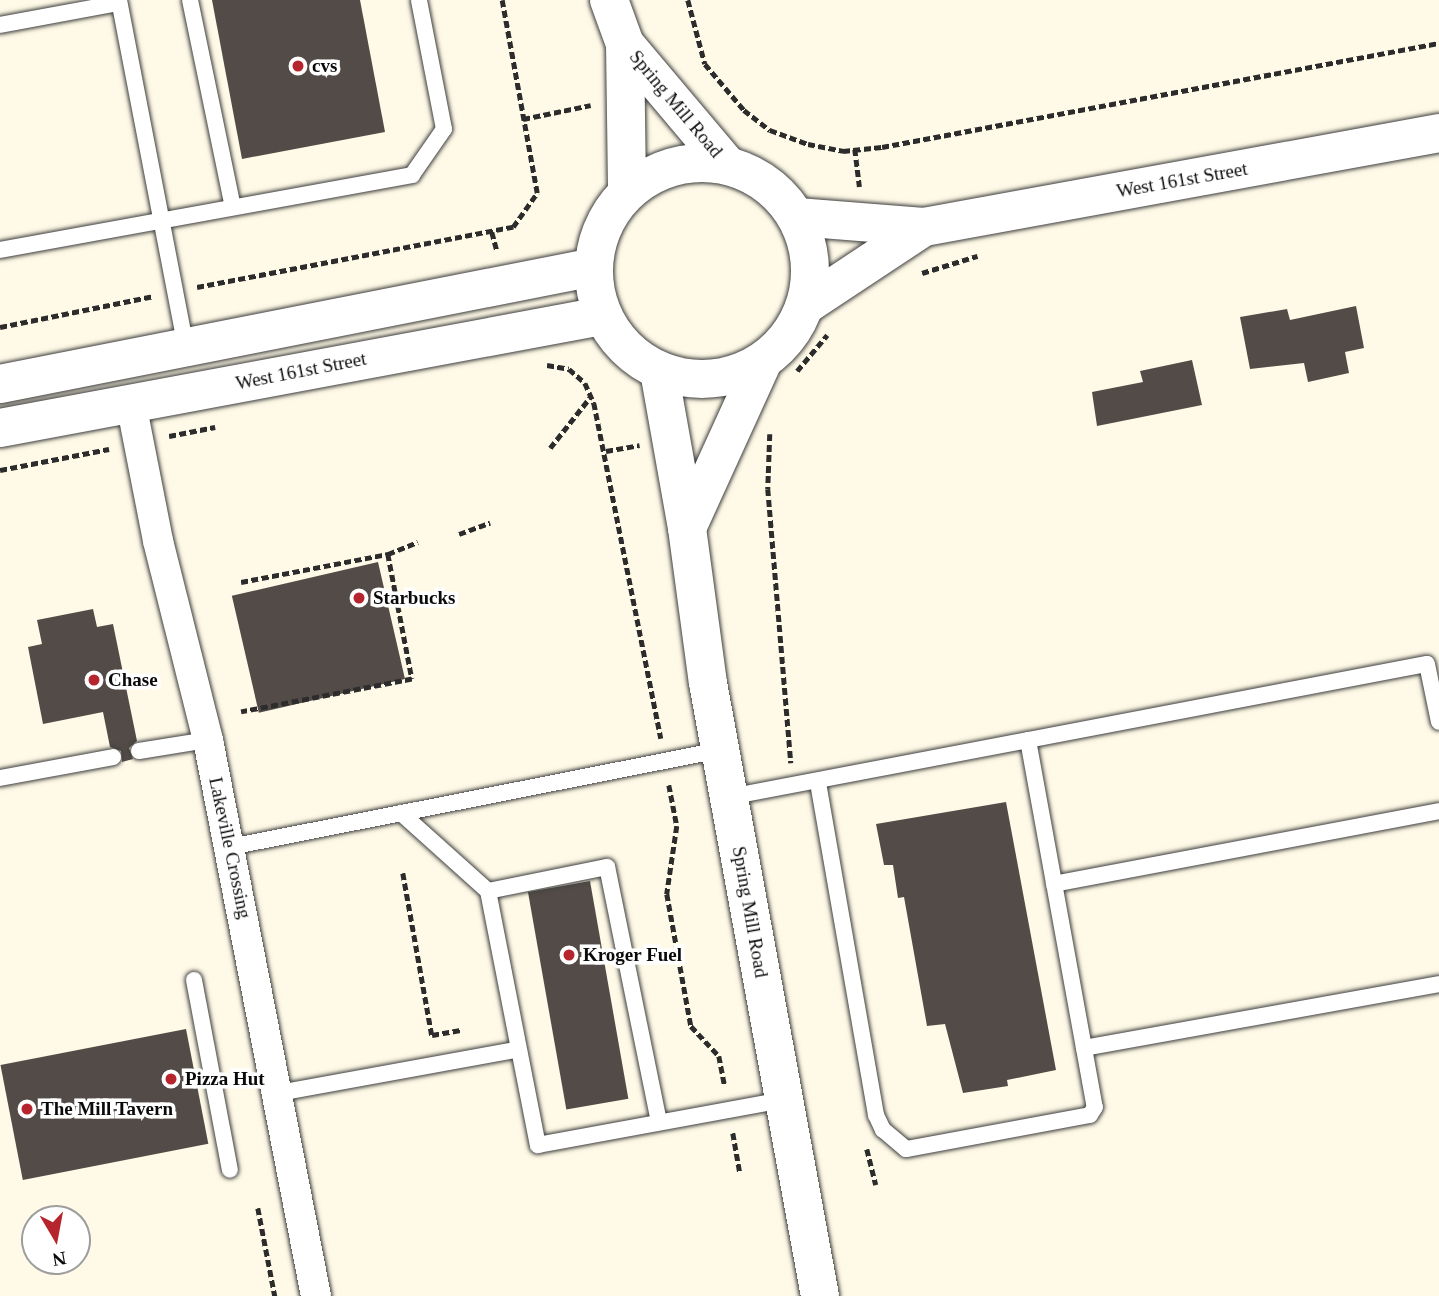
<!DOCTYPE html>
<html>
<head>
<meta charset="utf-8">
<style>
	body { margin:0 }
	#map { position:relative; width:1439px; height:1296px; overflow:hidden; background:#fffae7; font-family:"Times New Roman",serif }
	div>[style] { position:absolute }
	.building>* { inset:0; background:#524b47; transform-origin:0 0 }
	.path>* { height:4.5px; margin-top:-2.25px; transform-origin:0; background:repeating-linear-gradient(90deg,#2c2c2c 0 7px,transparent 0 10.5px) }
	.roads { filter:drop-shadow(0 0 2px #3d3d3d) drop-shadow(0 0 2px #3d3d3d) }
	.service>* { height:16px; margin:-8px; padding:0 8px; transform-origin:8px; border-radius:8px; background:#fff }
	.minor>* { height:30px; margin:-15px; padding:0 15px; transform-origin:15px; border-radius:15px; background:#fff }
	.tertiary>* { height:38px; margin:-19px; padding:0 19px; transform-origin:19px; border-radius:19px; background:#fff }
	.tertiary>.ring { margin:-19px; padding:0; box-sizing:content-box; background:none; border:38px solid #fff; border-radius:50% }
	.dots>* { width:19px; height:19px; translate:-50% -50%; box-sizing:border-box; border:4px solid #fff; border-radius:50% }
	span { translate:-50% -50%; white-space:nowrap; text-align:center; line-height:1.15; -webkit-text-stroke:7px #fff; paint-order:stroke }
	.poi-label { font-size:19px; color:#0a0a0a; font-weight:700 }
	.left { translate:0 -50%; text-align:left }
	.street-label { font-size:19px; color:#0a0a0a }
	.north { position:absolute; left:21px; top:1205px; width:70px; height:70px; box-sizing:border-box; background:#fff; border:2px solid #9d9d9d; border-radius:50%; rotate:170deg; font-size:19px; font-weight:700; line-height:28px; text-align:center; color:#0a0a0a }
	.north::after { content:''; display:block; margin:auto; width:24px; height:32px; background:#b6252d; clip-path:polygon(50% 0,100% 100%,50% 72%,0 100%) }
</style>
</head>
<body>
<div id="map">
	<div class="building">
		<i style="clip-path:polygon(212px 0,360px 0,385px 132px,242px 159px)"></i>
		<i style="clip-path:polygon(1356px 306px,1364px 348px,1345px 352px,1349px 373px,1308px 382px,1304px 363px,1250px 369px,1240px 317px,1287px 309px,1290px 320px)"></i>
		<i style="clip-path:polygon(1192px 360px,1202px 405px,1097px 426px,1092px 392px,1143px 382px,1140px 371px)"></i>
		<i style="left:378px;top:562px;width:120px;height:150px;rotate:77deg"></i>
		<i style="clip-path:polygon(93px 609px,97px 627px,113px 624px,137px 741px,129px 748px,133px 759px,122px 762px,121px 751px,110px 747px,103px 712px,43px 724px,28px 647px,42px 644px,37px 620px)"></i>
		<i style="clip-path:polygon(1006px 802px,1056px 1070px,1007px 1080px,1008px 1086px,963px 1093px,945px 1024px,927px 1026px,904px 897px,898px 898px,893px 865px,884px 865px,876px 824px)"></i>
		<i style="left:590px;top:881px;width:221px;height:63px;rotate:80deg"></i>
		<i style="left:186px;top:1029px;width:117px;height:189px;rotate:79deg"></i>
	</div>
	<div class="path">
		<i style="left:688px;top:0;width:66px;rotate:75.1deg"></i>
		<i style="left:705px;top:64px;width:60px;rotate:49.7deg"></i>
		<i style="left:744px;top:110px;width:33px;rotate:38deg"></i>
		<i style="left:770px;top:130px;width:40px;rotate:20.2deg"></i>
		<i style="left:808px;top:144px;width:36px;rotate:11deg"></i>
		<i style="left:843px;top:151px;width:39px;rotate:-6deg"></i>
		<i style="left:882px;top:147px;width:567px;rotate:-10.58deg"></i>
		<i style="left:523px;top:119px;width:69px;rotate:-11.6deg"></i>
		<i style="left:855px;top:149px;width:38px;rotate:83deg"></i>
		<i style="left:492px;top:232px;width:20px;rotate:75deg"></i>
		<i style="left:922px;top:273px;width:58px;rotate:-17.2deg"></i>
		<i style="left:197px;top:287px;width:322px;rotate:-10.8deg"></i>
		<i style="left:513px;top:227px;width:42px;rotate:-54.8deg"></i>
		<i style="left:537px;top:193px;width:196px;rotate:-100.3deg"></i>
		<i style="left:0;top:327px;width:157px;rotate:-11.4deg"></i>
		<i style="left:547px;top:365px;width:22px;rotate:10deg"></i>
		<i style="left:569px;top:369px;width:21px;rotate:41deg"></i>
		<i style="left:585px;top:383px;width:22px;rotate:66deg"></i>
		<i style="left:594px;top:403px;width:342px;rotate:78.7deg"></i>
		<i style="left:797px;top:371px;width:47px;rotate:-50.2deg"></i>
		<i style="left:770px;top:434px;width:55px;rotate:92.1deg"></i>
		<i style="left:768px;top:489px;width:275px;rotate:85.2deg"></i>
		<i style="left:169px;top:436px;width:47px;rotate:-11.1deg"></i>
		<i style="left:550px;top:448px;width:66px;rotate:-51.7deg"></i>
		<i style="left:606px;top:451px;width:34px;rotate:-10deg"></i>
		<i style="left:0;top:470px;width:111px;rotate:-10.9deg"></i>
		<i style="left:459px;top:534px;width:33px;rotate:-20deg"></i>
		<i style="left:388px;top:554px;width:32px;rotate:-22deg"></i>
		<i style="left:241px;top:582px;width:150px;rotate:-10.8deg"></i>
		<i style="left:388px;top:554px;width:127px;rotate:79.1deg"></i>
		<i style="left:412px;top:679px;width:174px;rotate:169.1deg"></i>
		<i style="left:669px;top:785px;width:42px;rotate:79deg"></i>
		<i style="left:677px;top:826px;width:69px;rotate:98.4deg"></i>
		<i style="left:667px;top:894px;width:134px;rotate:79.7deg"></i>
		<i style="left:691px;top:1026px;width:41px;rotate:47deg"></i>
		<i style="left:719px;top:1056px;width:31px;rotate:79deg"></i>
		<i style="left:403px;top:873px;width:165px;rotate:79.9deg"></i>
		<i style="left:432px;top:1035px;width:29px;rotate:-10deg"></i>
		<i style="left:733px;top:1133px;width:41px;rotate:80.1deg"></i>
		<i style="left:867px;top:1149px;width:37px;rotate:76deg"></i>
		<i style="left:258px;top:1208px;width:90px;rotate:79.1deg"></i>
	</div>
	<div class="roads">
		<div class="service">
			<i style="left:119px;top:0;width:353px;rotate:79.1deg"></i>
			<i style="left:190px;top:0;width:211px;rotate:78.3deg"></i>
			<i style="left:0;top:25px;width:121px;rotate:-10.5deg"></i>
			<i style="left:0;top:250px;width:419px;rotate:-10.3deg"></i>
			<i style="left:412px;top:175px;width:56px;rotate:-55.2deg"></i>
			<i style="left:444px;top:129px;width:131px;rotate:-101deg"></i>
			<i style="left:1028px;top:740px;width:406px;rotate:-10.8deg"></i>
			<i style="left:1427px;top:664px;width:59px;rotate:78.3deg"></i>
			<i style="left:139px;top:751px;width:70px;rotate:-9.1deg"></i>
			<i style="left:0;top:778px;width:115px;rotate:-10.5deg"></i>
			<i style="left:729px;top:797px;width:304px;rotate:-10.8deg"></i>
			<i style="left:1028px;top:740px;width:373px;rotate:79.7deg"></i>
			<i style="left:1095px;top:1107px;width:9px;rotate:122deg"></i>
			<i style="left:1090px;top:1115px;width:187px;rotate:169.5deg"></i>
			<i style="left:906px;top:1149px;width:30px;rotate:-140deg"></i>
			<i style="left:883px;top:1130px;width:17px;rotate:-115deg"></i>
			<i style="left:876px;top:1115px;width:339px;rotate:-99.9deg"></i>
			<i style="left:401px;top:813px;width:117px;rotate:41.9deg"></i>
			<i style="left:230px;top:847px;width:500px;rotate:-11.2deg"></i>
			<i style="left:1054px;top:884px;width:392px;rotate:-10.7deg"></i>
			<i style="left:194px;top:980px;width:193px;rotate:79.3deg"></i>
			<i style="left:1084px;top:1048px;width:361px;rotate:-10.2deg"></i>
			<i style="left:279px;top:1093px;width:241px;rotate:-10.3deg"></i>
			<i style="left:659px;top:1122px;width:260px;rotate:-101.5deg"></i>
			<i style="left:607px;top:867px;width:121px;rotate:168.6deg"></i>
			<i style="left:488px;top:891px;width:259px;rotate:78.9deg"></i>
			<i style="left:538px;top:1145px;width:250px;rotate:-10.4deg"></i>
		</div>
		<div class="minor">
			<i style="left:131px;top:403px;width:141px;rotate:78.9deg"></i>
			<i style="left:158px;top:541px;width:205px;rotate:75.9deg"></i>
			<i style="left:208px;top:740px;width:566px;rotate:79.01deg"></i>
		</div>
		<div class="tertiary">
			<i style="left:609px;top:0;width:47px;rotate:70deg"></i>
			<i style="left:625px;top:44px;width:158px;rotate:49.9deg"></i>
			<i style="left:625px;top:44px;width:148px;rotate:89.2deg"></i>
			<i class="ring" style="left:594px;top:163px;width:178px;height:178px"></i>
			<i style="left:797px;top:217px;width:127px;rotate:4.5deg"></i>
			<i style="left:924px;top:227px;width:524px;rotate:-10.34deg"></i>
			<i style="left:806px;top:305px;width:141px;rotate:-33.5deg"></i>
			<i style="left:659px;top:371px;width:159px;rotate:79.9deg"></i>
			<i style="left:687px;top:528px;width:156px;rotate:82.3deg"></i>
			<i style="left:708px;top:683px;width:623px;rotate:79.65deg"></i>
			<i style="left:0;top:384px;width:605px;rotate:-11.14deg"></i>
			<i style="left:0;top:428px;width:612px;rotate:-10.54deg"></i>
			<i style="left:687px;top:528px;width:183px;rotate:-65.5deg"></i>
		</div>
	</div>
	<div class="dots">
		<i style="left:298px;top:66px;background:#b6252d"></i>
		<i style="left:359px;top:598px;background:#b6252d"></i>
		<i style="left:94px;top:680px;background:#b6252d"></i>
		<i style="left:569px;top:955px;background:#b6252d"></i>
		<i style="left:171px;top:1079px;background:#b6252d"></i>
		<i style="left:27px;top:1109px;background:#b6252d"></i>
	</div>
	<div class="poi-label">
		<span class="left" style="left:312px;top:66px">cvs</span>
		<span class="left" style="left:373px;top:598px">Starbucks</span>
		<span class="left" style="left:108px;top:680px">Chase</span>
		<span class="left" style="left:583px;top:955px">Kroger Fuel</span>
		<span class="left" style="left:185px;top:1079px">Pizza Hut</span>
		<span class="left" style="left:41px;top:1109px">The Mill Tavern</span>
	</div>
	<div class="street-label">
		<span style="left:676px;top:104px;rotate:50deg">Spring Mill Road</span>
		<span style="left:1182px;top:180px;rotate:-10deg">West 161st Street</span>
		<span style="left:301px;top:371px;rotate:-11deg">West 161st Street</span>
		<span style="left:230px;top:848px;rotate:78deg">Lakeville Crossing</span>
		<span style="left:750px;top:912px;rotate:80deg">Spring Mill Road</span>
	</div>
	<div class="north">N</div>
</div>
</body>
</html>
